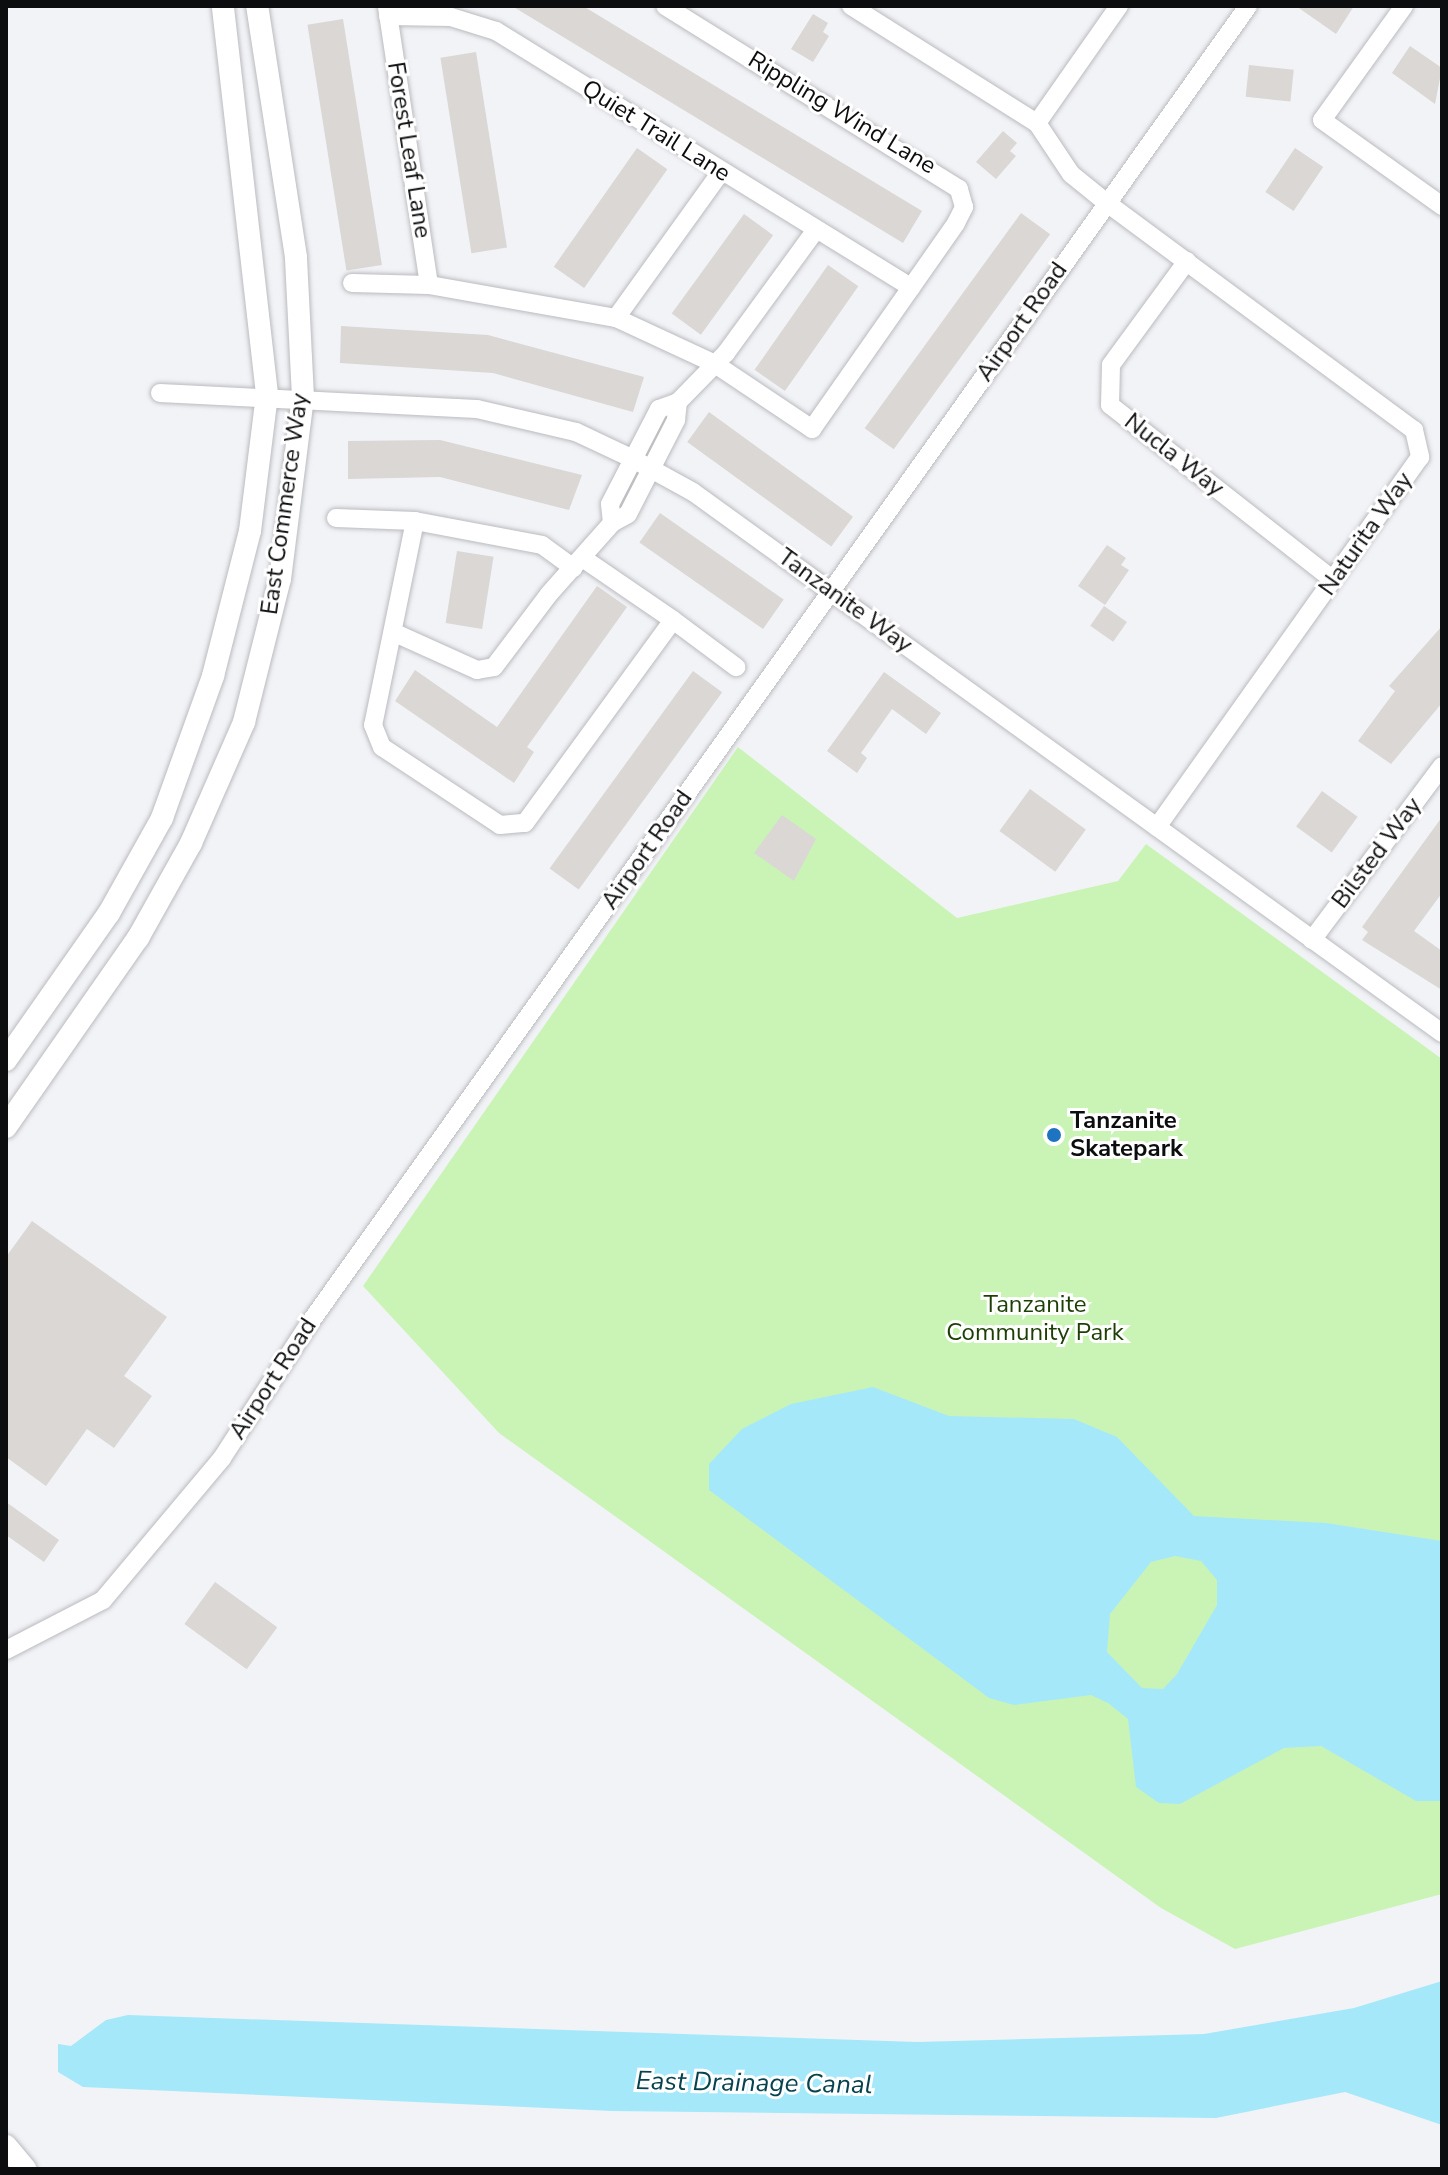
<!DOCTYPE html>
<html>
<head>
<meta charset="utf-8">
<style>
	body { margin:0 }
	#map { position:relative; width:1448px; height:2175px; overflow:hidden; background:#f2f3f7; font-family:"Nunito Sans",sans-serif }
	div>[style] { position:absolute }
	.green>* { inset:0; background:#caf4b6 }
	.water>* { inset:0; background:#a5e8fa }
	.building>* { inset:0; background:#dad7d4; transform-origin:0 0 }
	.roads { filter:drop-shadow(0 0 2px #babbbf) drop-shadow(0 0 2px #babbbf) }
	.minor>* { height:18px; margin:-9px; padding:0 9px; transform-origin:9px; border-radius:9px; background:#fff }
	.major>* { height:22px; margin:-11px; padding:0 11px; transform-origin:11px; border-radius:11px; background:#fff }
	.dots>* { width:22px; height:22px; translate:-50% -50%; box-sizing:border-box; border:4px solid #fff; border-radius:50% }
	span { translate:-50% -50%; white-space:nowrap; text-align:center; line-height:1.15; -webkit-text-stroke:6px #fff; paint-order:stroke }
	.street-label { font-size:24px; color:#0c0d0e }
	.poi-label { font-size:24px; color:#0c0d0e; font-weight:700 }
	.left { translate:0 -50%; text-align:left }
	.park-label { font-size:24px; color:#1d3e05 }
	.water-label { font-size:26px; color:#07434f; font-style:italic }
	.frame { position:absolute; inset:0; border:8px solid #0c0d0e; pointer-events:none }
</style>
</head>
<body>
<div id="map">
	<div class="green">
		<i style="clip-path:polygon(738px 747px,957px 918px,1118px 881px,1146px 844px,1442px 1059px,1442px 1894px,1235px 1949px,1161px 1908px,499px 1433px,363px 1286px)"></i>
	</div>
	<div class="water">
		<i style="clip-path:polygon(evenodd,873px 1387px,949px 1416px,1074px 1419px,1117px 1437px,1194px 1516px,1326px 1523px,1442px 1541px,1442px 1801px,1416px 1801px,1321px 1746px,1284px 1748px,1180px 1804px,1159px 1803px,1136px 1787px,1128px 1719px,1108px 1703px,1091px 1695px,1014px 1705px,989px 1698px,709px 1490px,709px 1464px,742px 1429px,791px 1404px,873px 1387px,1175px 1556px,1201px 1561px,1217px 1580px,1217px 1605px,1177px 1674px,1163px 1689px,1142px 1688px,1107px 1652px,1110px 1614px,1151px 1562px,1175px 1556px)"></i>
		<i style="clip-path:polygon(1442px 1981px,1442px 2125px,1345px 2092px,1216px 2118px,612px 2111px,83px 2087px,58px 2072px,58px 2044px,71px 2046px,106px 2020px,128px 2015px,917px 2042px,1204px 2034px,1354px 2008px)"></i>
	</div>
	<div class="building">
		<i style="clip-path:polygon(512px 6px,583px 6px,922px 211px,903px 243px)"></i>
		<i style="clip-path:polygon(1296px 6px,1354px 6px,1336px 34px)"></i>
		<i style="clip-path:polygon(813px 14px,828px 23px,823px 32px,829px 36px,813px 62px,791px 49px)"></i>
		<i style="left:343px;top:19px;width:249px;height:36px;rotate:81deg"></i>
		<i style="clip-path:polygon(1410px 46px,1442px 68px,1435px 104px,1392px 73px)"></i>
		<i style="left:476px;top:52px;width:198px;height:36px;rotate:81deg"></i>
		<i style="left:1249px;top:65px;width:45px;height:32px;rotate:6deg"></i>
		<i style="clip-path:polygon(1003px 131px,1017px 143px,1010px 151px,1016px 156px,996px 179px,976px 162px)"></i>
		<i style="left:637px;top:148px;width:37px;height:145px;rotate:35deg"></i>
		<i style="left:1295px;top:148px;width:34px;height:53px;rotate:34deg"></i>
		<i style="left:1021px;top:213px;width:36px;height:266px;rotate:36deg"></i>
		<i style="left:744px;top:214px;width:36px;height:123px;rotate:36deg"></i>
		<i style="left:828px;top:265px;width:37px;height:128px;rotate:35deg"></i>
		<i style="clip-path:polygon(341px 326px,488px 335px,644px 377px,633px 412px,493px 373px,340px 363px)"></i>
		<i style="left:709px;top:412px;width:178px;height:37px;rotate:36deg"></i>
		<i style="clip-path:polygon(440px 440px,582px 475px,569px 510px,440px 477px,348px 479px,348px 441px)"></i>
		<i style="left:660px;top:513px;width:151px;height:36px;rotate:35deg"></i>
		<i style="clip-path:polygon(1107px 545px,1126px 558px,1121px 565px,1129px 570px,1105px 605px,1078px 586px)"></i>
		<i style="left:457px;top:551px;width:37px;height:73px;rotate:9deg"></i>
		<i style="clip-path:polygon(597px 586px,627px 607px,527px 747px,534px 752px,514px 783px,395px 701px,415px 670px,497px 727px)"></i>
		<i style="left:1104px;top:606px;width:28px;height:24px;rotate:35deg"></i>
		<i style="clip-path:polygon(1442px 626px,1442px 703px,1391px 764px,1358px 741px,1395px 691px,1389px 686px)"></i>
		<i style="left:693px;top:671px;width:36px;height:244px;rotate:36deg"></i>
		<i style="clip-path:polygon(884px 672px,941px 713px,926px 734px,892px 709px,861px 753px,867px 758px,857px 773px,827px 751px)"></i>
		<i style="left:1030px;top:789px;width:69px;height:52px;rotate:36deg"></i>
		<i style="left:1322px;top:791px;width:44px;height:44px;rotate:36deg"></i>
		<i style="clip-path:polygon(782px 815px,816px 839px,794px 881px,754px 853px)"></i>
		<i style="clip-path:polygon(1442px 817px,1442px 893px,1414px 931px,1442px 951px,1442px 990px,1362px 940px,1368px 932px,1362px 927px)"></i>
		<i style="clip-path:polygon(32px 1221px,167px 1317px,124px 1376px,152px 1396px,114px 1448px,87px 1429px,46px 1486px,6px 1457px,6px 1257px)"></i>
		<i style="clip-path:polygon(6px 1502px,59px 1540px,44px 1562px,6px 1535px)"></i>
		<i style="left:215px;top:1582px;width:77px;height:52px;rotate:36deg"></i>
	</div>
	<div class="roads">
		<div class="minor">
			<i style="left:851px;top:6px;width:220px;rotate:32.2deg"></i>
			<i style="left:1037px;top:123px;width:61px;rotate:56.3deg"></i>
			<i style="left:1071px;top:174px;width:46px;rotate:38.9deg"></i>
			<i style="left:1107px;top:203px;width:382px;rotate:36.5deg"></i>
			<i style="left:1414px;top:430px;width:28px;rotate:77deg"></i>
			<i style="left:1420px;top:457px;width:454px;rotate:125.4deg"></i>
			<i style="left:1404px;top:6px;width:140px;rotate:125.7deg"></i>
			<i style="left:1322px;top:120px;width:148px;rotate:35.6deg"></i>
			<i style="left:387px;top:7px;width:281px;rotate:81.4deg"></i>
			<i style="left:388px;top:16px;width:63px;rotate:0.9deg"></i>
			<i style="left:451px;top:17px;width:47px;rotate:17.3deg"></i>
			<i style="left:496px;top:31px;width:488px;rotate:31.7deg"></i>
			<i style="left:1037px;top:123px;width:143px;rotate:-55deg"></i>
			<i style="left:1187px;top:261px;width:129px;rotate:126.2deg"></i>
			<i style="left:1111px;top:365px;width:40px;rotate:91.4deg"></i>
			<i style="left:1110px;top:405px;width:283px;rotate:38.1deg"></i>
			<i style="left:352px;top:283px;width:77px;rotate:1.5deg"></i>
			<i style="left:429px;top:285px;width:190px;rotate:10deg"></i>
			<i style="left:616px;top:318px;width:109px;rotate:24.9deg"></i>
			<i style="left:715px;top:364px;width:117px;rotate:33.8deg"></i>
			<i style="left:812px;top:429px;width:251px;rotate:-55deg"></i>
			<i style="left:956px;top:223px;width:18px;rotate:-63deg"></i>
			<i style="left:964px;top:207px;width:19px;rotate:-106deg"></i>
			<i style="left:959px;top:189px;width:346px;rotate:-148.1deg"></i>
			<i style="left:616px;top:318px;width:180px;rotate:-54.3deg"></i>
			<i style="left:160px;top:393px;width:317px;rotate:2.9deg"></i>
			<i style="left:477px;top:409px;width:102px;rotate:13.1deg"></i>
			<i style="left:576px;top:432px;width:63px;rotate:25.3deg"></i>
			<i style="left:633px;top:459px;width:68px;rotate:28.8deg"></i>
			<i style="left:693px;top:492px;width:924px;rotate:35.84deg"></i>
			<i style="left:336px;top:518px;width:79px;rotate:2.2deg"></i>
			<i style="left:415px;top:521px;width:208px;rotate:101.6deg"></i>
			<i style="left:373px;top:725px;width:24px;rotate:68deg"></i>
			<i style="left:382px;top:747px;width:141px;rotate:33.5deg"></i>
			<i style="left:500px;top:825px;width:25px;rotate:-5deg"></i>
			<i style="left:525px;top:823px;width:251px;rotate:-53.9deg"></i>
			<i style="left:673px;top:620px;width:79px;rotate:36.7deg"></i>
			<i style="left:415px;top:521px;width:129px;rotate:10.7deg"></i>
			<i style="left:542px;top:545px;width:39px;rotate:36deg"></i>
			<i style="left:612px;top:523px;width:19px;rotate:-96deg"></i>
			<i style="left:610px;top:504px;width:107px;rotate:-62.7deg"></i>
			<i style="left:659px;top:409px;width:20px;rotate:-20deg"></i>
			<i style="left:678px;top:402px;width:69px;rotate:-45.6deg"></i>
			<i style="left:726px;top:353px;width:151px;rotate:-53.9deg"></i>
			<i style="left:584px;top:559px;width:108px;rotate:34.4deg"></i>
			<i style="left:395px;top:633px;width:90px;rotate:24.3deg"></i>
			<i style="left:477px;top:670px;width:17px;rotate:-10deg"></i>
			<i style="left:494px;top:667px;width:91px;rotate:-53deg"></i>
			<i style="left:549px;top:594px;width:95px;rotate:-48.4deg"></i>
			<i style="left:612px;top:523px;width:18px;rotate:-29deg"></i>
			<i style="left:628px;top:514px;width:106px;rotate:-62.9deg"></i>
			<i style="left:676px;top:420px;width:18px;rotate:-84deg"></i>
			<i style="left:1312px;top:940px;width:217px;rotate:-53.2deg"></i>
			<i style="left:6px;top:1650px;width:109px;rotate:-27.3deg"></i>
			<i style="left:103px;top:1600px;width:185px;rotate:-50deg"></i>
			<i style="left:222px;top:1458px;width:160px;rotate:-57deg"></i>
			<i style="left:309px;top:1324px;width:1618px;rotate:-54.53deg"></i>
		</div>
		<div class="major">
			<i style="left:6px;top:1060px;width:179px;rotate:-55deg"></i>
			<i style="left:109px;top:913px;width:109px;rotate:-60.8deg"></i>
			<i style="left:162px;top:818px;width:151px;rotate:-70.2deg"></i>
			<i style="left:213px;top:676px;width:150px;rotate:-75.7deg"></i>
			<i style="left:250px;top:531px;width:138px;rotate:-82.9deg"></i>
			<i style="left:267px;top:394px;width:390px;rotate:-96.5deg"></i>
			<i style="left:6px;top:1127px;width:231px;rotate:-55.1deg"></i>
			<i style="left:138px;top:938px;width:109px;rotate:-60.8deg"></i>
			<i style="left:191px;top:843px;width:132px;rotate:-66.3deg"></i>
			<i style="left:244px;top:722px;width:147px;rotate:-75.9deg"></i>
			<i style="left:280px;top:579px;width:183px;rotate:-82.8deg"></i>
			<i style="left:303px;top:397px;width:140px;rotate:-92.9deg"></i>
			<i style="left:296px;top:257px;width:254px;rotate:-98.8deg"></i>
			<i style="left:6px;top:2146px;width:30px;rotate:50deg"></i>
		</div>
	</div>
	<div class="dots">
		<i style="left:1054px;top:1135px;background:#1f74c2"></i>
	</div>
	<div class="street-label">
		<span style="left:842px;top:113px;rotate:31deg">Rippling Wind Lane</span>
		<span style="left:656px;top:131px;rotate:32deg">Quiet Trail Lane</span>
		<span style="left:409px;top:150px;rotate:81deg">Forest Leaf Lane</span>
		<span style="left:1022px;top:322px;rotate:-55deg">Airport Road</span>
		<span style="left:1174px;top:455px;rotate:38deg">Nucla Way</span>
		<span style="left:285px;top:504px;rotate:-82deg">East Commerce Way</span>
		<span style="left:1366px;top:534px;rotate:-55deg">Naturita Way</span>
		<span style="left:845px;top:601px;rotate:36deg">Tanzanite Way</span>
		<span style="left:647px;top:850px;rotate:-55deg">Airport Road</span>
		<span style="left:1377px;top:853px;rotate:-53deg">Bilsted Way</span>
		<span style="left:273px;top:1379px;rotate:-57deg">Airport Road</span>
	</div>
	<div class="poi-label">
		<span class="left" style="left:1070px;top:1135px">Tanzanite<br>Skatepark</span>
	</div>
	<div class="park-label">
		<span style="left:1035px;top:1319px">Tanzanite<br>Community Park</span>
	</div>
	<div class="water-label">
		<span style="left:754px;top:2083px;rotate:1deg">East Drainage Canal</span>
	</div>
	<div class="frame"></div>
</div>
</body>
</html>
